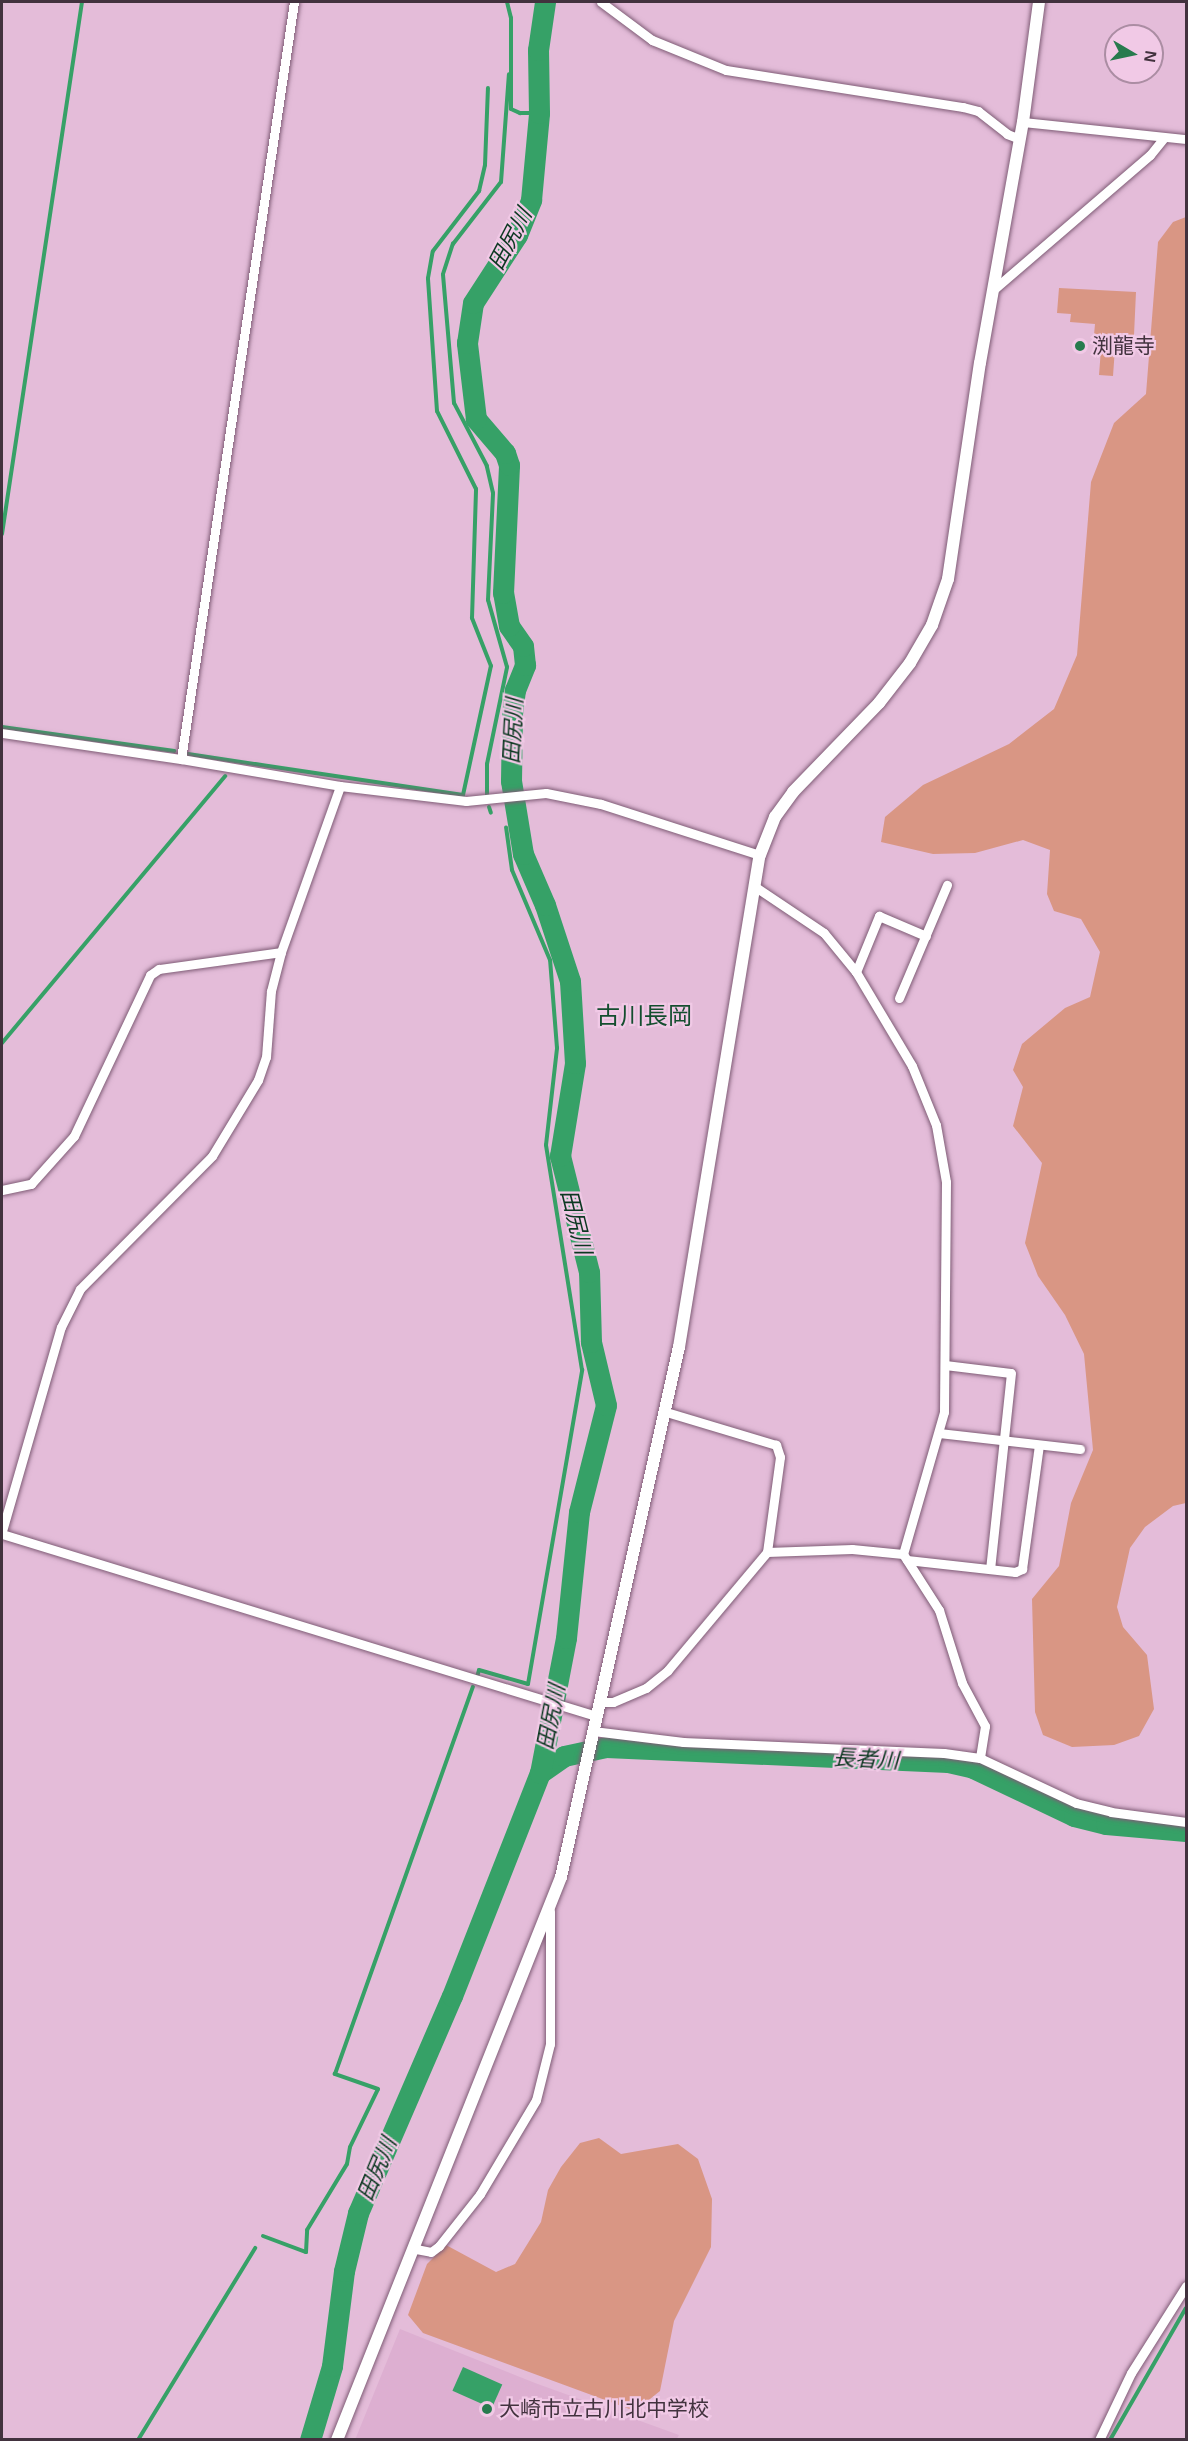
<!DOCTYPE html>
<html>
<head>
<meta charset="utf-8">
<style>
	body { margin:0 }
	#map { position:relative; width:1188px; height:2441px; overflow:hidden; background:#e4bcd9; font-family:Arial,"Noto Sans JP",sans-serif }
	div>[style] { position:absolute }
	.built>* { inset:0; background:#ddafd1 }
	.green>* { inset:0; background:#d99684 }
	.water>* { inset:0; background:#36a167; transform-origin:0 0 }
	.stream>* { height:4px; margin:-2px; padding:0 2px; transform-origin:2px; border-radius:2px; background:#36a167 }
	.river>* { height:21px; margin:-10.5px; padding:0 10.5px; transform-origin:10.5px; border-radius:10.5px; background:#36a167 }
	.roads { filter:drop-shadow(0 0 2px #7f5c76) drop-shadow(0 0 2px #7f5c76) }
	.minor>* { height:9px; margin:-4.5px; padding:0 4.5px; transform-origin:4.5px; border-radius:4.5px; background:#fff }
	.tertiary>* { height:12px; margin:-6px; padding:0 6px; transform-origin:6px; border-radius:6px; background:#fff }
	.dots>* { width:16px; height:16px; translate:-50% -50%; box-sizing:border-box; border:3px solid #f1c9e6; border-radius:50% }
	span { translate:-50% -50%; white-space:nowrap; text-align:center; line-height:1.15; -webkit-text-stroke:4.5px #f1c9e6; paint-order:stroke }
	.poi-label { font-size:21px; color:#42323e }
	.left { translate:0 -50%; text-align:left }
	.water-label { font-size:22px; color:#0c3821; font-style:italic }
	.quarter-label { font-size:24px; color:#144e2f }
	.frame { position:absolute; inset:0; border:3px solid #42323e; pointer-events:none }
	.north { position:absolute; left:1104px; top:24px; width:60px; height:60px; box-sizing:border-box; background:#f1c9e6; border:2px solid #ab8da3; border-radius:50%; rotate:99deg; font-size:16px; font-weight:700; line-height:24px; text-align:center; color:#42323e }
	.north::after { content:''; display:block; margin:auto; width:21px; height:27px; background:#277b4e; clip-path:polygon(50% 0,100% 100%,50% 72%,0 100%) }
</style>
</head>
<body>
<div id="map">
	<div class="built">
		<i style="clip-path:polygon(400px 2329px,535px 2383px,679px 2435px,676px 2440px,355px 2440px)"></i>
	</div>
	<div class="green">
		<i style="clip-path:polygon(1186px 217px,1186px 1503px,1173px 1506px,1145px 1527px,1130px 1548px,1117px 1607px,1123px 1627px,1147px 1655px,1154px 1709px,1139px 1736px,1114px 1745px,1072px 1747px,1043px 1735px,1035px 1712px,1032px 1599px,1059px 1566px,1071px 1503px,1093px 1450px,1084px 1354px,1065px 1315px,1038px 1276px,1025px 1243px,1042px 1163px,1013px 1126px,1023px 1087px,1013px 1070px,1022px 1044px,1065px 1008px,1090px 997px,1100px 952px,1081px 919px,1054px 911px,1047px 894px,1050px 850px,1023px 840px,975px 853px,933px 854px,881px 842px,885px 817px,923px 785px,1009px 744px,1054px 709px,1077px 655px,1091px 482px,1114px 423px,1146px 394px,1158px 242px,1173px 222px)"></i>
		<i style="clip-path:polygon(1059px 288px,1136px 292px,1134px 335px,1116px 334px,1113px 376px,1099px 375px,1102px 336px,1094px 335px,1095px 324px,1070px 322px,1071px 314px,1057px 313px)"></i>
		<i style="clip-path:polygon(599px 2138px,621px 2154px,678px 2144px,698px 2159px,712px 2199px,711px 2247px,674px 2321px,660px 2391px,635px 2411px,423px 2333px,408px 2315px,427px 2264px,446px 2245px,496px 2272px,515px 2264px,541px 2222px,548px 2190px,561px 2167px,580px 2143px)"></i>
	</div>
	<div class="water">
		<i style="left:463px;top:2367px;width:43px;height:26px;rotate:24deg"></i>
	</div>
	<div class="stream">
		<i style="left:507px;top:2px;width:16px;rotate:76deg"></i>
		<i style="left:511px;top:18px;width:91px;rotate:90deg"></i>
		<i style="left:511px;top:109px;width:10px;rotate:24deg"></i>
		<i style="left:520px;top:113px;width:19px"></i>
		<i style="left:2px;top:534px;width:538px;rotate:-81.45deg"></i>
		<i style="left:2px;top:727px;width:174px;rotate:7.9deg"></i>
		<i style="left:188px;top:754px;width:278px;rotate:8.5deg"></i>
		<i style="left:463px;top:795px;width:132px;rotate:-77.8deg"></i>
		<i style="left:491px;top:666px;width:52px;rotate:-111.6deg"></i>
		<i style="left:472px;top:618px;width:129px;rotate:-88.2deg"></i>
		<i style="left:476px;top:489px;width:87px;rotate:-116.6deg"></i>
		<i style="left:437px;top:411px;width:133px;rotate:-93.9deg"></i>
		<i style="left:428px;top:278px;width:27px;rotate:-80deg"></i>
		<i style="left:433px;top:251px;width:76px;rotate:-52.5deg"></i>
		<i style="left:479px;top:191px;width:27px;rotate:-77deg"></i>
		<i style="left:485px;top:165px;width:77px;rotate:-87.8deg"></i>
		<i style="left:487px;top:795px;width:31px;rotate:-90deg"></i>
		<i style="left:487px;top:764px;width:99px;rotate:-78.3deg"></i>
		<i style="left:507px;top:667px;width:70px;rotate:-105.8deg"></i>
		<i style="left:488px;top:600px;width:107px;rotate:-87.3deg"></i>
		<i style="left:493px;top:493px;width:28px;rotate:-103deg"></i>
		<i style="left:487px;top:466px;width:71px;rotate:-117.6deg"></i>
		<i style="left:454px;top:403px;width:129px;rotate:-94.9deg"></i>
		<i style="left:443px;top:274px;width:32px;rotate:-72deg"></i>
		<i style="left:453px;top:244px;width:78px;rotate:-52.3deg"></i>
		<i style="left:501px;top:182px;width:108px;rotate:-85.8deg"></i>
		<i style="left:489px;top:807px;width:6px;rotate:72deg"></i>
		<i style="left:2px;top:1043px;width:348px;rotate:-50.1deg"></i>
		<i style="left:477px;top:1677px;width:7px;rotate:-74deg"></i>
		<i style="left:479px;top:1670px;width:51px;rotate:15.9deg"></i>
		<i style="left:528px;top:1684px;width:319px;rotate:-80.2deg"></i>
		<i style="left:582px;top:1370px;width:228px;rotate:-99.1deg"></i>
		<i style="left:546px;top:1145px;width:98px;rotate:-83.5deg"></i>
		<i style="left:557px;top:1048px;width:88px;rotate:-94.5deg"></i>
		<i style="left:550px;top:960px;width:98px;rotate:-112.9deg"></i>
		<i style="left:512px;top:870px;width:43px;rotate:-97.9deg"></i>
		<i style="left:263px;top:2236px;width:46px;rotate:20.4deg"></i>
		<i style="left:306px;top:2252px;width:22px;rotate:-87deg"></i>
		<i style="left:307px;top:2230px;width:77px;rotate:-58.8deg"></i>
		<i style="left:347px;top:2164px;width:17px;rotate:-80deg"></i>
		<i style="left:350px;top:2147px;width:64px;rotate:-64.2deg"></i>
		<i style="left:378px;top:2089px;width:46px;rotate:-160.8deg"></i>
		<i style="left:335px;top:2074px;width:411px;rotate:-70.4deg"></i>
		<i style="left:138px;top:2440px;width:225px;rotate:-58.6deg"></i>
		<i style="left:1110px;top:2440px;width:152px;rotate:-60.1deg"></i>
	</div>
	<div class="river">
		<i style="left:540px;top:1773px;width:29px;rotate:-35deg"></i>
		<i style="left:564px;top:1756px;width:43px;rotate:-12.1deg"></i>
		<i style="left:606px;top:1747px;width:342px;rotate:2.5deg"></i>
		<i style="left:948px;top:1762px;width:26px;rotate:13deg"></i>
		<i style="left:973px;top:1768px;width:112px;rotate:25.4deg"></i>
		<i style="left:1074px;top:1816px;width:33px;rotate:14deg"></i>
		<i style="left:1106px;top:1824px;width:80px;rotate:5deg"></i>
		<i style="left:310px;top:2440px;width:77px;rotate:-73.4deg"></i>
		<i style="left:332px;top:2366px;width:96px;rotate:-82.8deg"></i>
		<i style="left:344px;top:2271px;width:60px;rotate:-76.4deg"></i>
		<i style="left:358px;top:2213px;width:236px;rotate:-66.6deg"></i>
		<i style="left:452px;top:1996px;width:240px;rotate:-68.5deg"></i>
		<i style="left:540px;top:1773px;width:137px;rotate:-79.1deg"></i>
		<i style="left:566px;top:1638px;width:127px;rotate:-84.1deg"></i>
		<i style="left:579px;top:1512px;width:110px;rotate:-75.8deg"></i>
		<i style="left:606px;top:1405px;width:65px;rotate:-103.4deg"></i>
		<i style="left:591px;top:1342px;width:70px;rotate:-91.6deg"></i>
		<i style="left:589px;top:1272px;width:120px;rotate:-104deg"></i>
		<i style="left:560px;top:1156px;width:94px;rotate:-80.8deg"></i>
		<i style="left:575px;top:1063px;width:82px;rotate:-93.5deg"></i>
		<i style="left:570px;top:981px;width:80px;rotate:-108.2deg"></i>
		<i style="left:545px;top:905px;width:56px;rotate:-113.3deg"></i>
		<i style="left:523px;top:854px;width:74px;rotate:-99.3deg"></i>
		<i style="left:511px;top:781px;width:67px;rotate:-89.1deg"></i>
		<i style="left:512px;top:714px;width:24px;rotate:-83deg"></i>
		<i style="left:515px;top:690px;width:27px;rotate:-68deg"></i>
		<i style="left:525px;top:665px;width:19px;rotate:-96deg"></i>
		<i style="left:523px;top:646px;width:24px;rotate:-125deg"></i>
		<i style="left:509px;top:626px;width:34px;rotate:-100deg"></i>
		<i style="left:503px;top:593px;width:128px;rotate:-87.3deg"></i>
		<i style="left:509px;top:465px;width:13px;rotate:-108deg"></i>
		<i style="left:505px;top:453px;width:45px;rotate:-130.5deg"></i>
		<i style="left:476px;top:419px;width:77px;rotate:-96.8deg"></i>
		<i style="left:467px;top:343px;width:40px;rotate:-81.5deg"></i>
		<i style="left:473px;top:303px;width:81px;rotate:-57.1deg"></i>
		<i style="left:517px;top:235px;width:38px;rotate:-68deg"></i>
		<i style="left:531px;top:200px;width:87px;rotate:-84.7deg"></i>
		<i style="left:539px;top:113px;width:63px;rotate:-90.9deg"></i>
		<i style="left:538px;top:50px;width:49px;rotate:-81.7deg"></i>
	</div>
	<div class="roads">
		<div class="minor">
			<i style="left:294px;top:2px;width:765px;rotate:98.49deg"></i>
			<i style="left:181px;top:759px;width:161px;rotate:9.6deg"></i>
			<i style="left:340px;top:786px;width:127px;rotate:6.8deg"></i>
			<i style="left:466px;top:801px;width:80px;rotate:-5.7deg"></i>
			<i style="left:546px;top:793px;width:56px;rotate:11.3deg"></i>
			<i style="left:601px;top:804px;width:167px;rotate:17.8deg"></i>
			<i style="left:601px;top:2px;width:64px;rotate:36.7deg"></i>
			<i style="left:652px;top:40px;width:80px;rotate:22.1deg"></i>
			<i style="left:726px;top:70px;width:240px;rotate:8.9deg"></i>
			<i style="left:963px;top:107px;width:16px;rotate:15deg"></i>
			<i style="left:978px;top:111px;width:37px;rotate:38deg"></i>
			<i style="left:1007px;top:134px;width:14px;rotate:21deg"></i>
			<i style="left:1023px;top:122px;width:164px;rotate:6deg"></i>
			<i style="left:993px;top:290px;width:207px;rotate:-40.7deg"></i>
			<i style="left:1150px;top:155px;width:21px;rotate:-51deg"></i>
			<i style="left:2px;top:733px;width:181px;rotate:8.3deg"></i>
			<i style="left:754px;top:886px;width:84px;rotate:33.9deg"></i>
			<i style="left:824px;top:933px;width:50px;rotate:50.6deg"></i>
			<i style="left:856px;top:972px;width:109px;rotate:59.2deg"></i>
			<i style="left:912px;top:1066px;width:64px;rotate:67.9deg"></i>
			<i style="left:936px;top:1125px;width:58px;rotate:80deg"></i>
			<i style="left:946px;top:1182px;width:230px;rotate:90.5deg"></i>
			<i style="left:944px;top:1412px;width:148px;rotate:106.1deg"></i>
			<i style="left:856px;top:972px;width:61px;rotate:-67.7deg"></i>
			<i style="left:879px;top:916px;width:51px;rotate:23.1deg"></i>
			<i style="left:899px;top:998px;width:123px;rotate:-67deg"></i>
			<i style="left:2px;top:1190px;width:30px;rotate:-12deg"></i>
			<i style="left:31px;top:1184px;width:64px;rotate:-48.1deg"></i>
			<i style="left:74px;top:1136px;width:178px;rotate:-64.7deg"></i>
			<i style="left:150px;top:975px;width:11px;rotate:-34deg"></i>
			<i style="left:159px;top:969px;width:123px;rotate:-7.9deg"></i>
			<i style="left:945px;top:1365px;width:66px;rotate:6.9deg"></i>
			<i style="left:1011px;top:1373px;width:197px;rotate:96.1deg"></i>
			<i style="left:939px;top:1433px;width:142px;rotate:6.5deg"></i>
			<i style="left:2px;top:1531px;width:212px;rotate:-73.9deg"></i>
			<i style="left:61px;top:1327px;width:42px;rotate:-63.4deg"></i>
			<i style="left:80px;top:1289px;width:187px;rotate:-45.2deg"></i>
			<i style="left:212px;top:1156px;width:89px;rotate:-58.8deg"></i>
			<i style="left:258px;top:1080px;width:24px;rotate:-71deg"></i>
			<i style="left:266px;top:1057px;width:66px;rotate:-85.7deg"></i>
			<i style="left:271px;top:991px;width:40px;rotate:-75.6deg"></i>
			<i style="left:281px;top:952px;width:176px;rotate:-70.4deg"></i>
			<i style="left:2px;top:1534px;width:621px;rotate:17.03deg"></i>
			<i style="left:767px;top:1552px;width:85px;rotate:-2deg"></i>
			<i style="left:852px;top:1549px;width:51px;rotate:5.6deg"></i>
			<i style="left:903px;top:1554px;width:67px;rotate:57.3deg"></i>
			<i style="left:939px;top:1610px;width:77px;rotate:72.5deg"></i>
			<i style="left:962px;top:1683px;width:49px;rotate:61.9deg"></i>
			<i style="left:985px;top:1726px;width:32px;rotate:99deg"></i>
			<i style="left:907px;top:1560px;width:109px;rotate:6.3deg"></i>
			<i style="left:1015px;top:1572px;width:8px;rotate:-23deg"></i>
			<i style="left:1022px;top:1569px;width:125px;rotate:-82.2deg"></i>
			<i style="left:599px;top:1702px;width:14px"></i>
			<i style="left:613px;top:1702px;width:36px;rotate:-23deg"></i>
			<i style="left:646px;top:1688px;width:28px;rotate:-39deg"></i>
			<i style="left:668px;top:1670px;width:154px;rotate:-50deg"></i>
			<i style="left:767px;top:1552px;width:96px;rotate:-82.2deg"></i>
			<i style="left:780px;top:1457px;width:13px;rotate:-108deg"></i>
			<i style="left:776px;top:1445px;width:118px;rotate:-163.3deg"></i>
			<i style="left:593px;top:1731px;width:91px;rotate:7deg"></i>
			<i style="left:683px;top:1742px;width:261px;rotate:2.4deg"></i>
			<i style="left:944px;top:1753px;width:36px;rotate:8deg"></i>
			<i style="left:980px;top:1758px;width:106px;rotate:25.1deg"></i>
			<i style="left:1076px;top:1803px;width:36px;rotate:14deg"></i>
			<i style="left:1111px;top:1812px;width:76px;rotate:7.6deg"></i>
			<i style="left:416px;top:2249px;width:15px;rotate:11deg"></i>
			<i style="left:431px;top:2252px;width:10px;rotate:-37deg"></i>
			<i style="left:439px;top:2246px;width:66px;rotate:-51.7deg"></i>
			<i style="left:480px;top:2194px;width:109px;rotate:-59.2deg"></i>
			<i style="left:536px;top:2100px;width:58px;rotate:-76deg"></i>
			<i style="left:550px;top:2044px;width:133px;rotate:-90deg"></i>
			<i style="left:1099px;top:2440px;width:74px;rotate:-64.5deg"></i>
			<i style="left:1131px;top:2373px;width:103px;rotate:-57.7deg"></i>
		</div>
		<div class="tertiary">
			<i style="left:337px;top:2440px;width:606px;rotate:-68.3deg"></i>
			<i style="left:561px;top:1877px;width:543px;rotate:-77.45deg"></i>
			<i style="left:679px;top:1347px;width:499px;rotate:-80.7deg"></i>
			<i style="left:760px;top:855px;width:41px;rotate:-68.5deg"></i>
			<i style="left:775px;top:817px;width:31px;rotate:-54deg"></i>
			<i style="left:793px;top:792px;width:124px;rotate:-46deg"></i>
			<i style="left:879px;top:703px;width:51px;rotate:-52.2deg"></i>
			<i style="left:910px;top:663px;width:44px;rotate:-59.9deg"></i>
			<i style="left:932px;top:625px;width:49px;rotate:-70.8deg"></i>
			<i style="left:948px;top:579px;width:218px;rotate:-81.6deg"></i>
			<i style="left:980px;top:363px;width:245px;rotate:-79.9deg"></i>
			<i style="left:1023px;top:122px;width:121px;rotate:-82.4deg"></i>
		</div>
	</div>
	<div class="dots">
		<i style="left:1080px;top:346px;background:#277b4e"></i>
		<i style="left:487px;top:2409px;background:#277b4e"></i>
	</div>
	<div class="poi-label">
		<span class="left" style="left:1092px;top:346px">渕龍寺</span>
		<span class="left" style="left:499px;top:2409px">大崎市立古川北中学校</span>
	</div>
	<div class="water-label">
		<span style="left:510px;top:239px;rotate:-62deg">田尻川</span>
		<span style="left:513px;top:731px;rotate:-87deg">田尻川</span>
		<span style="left:576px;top:1222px;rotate:76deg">田尻川</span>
		<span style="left:551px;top:1717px;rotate:-79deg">田尻川</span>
		<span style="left:866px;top:1759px;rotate:3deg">長者川</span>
		<span style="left:377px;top:2169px;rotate:-67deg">田尻川</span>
	</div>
	<div class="quarter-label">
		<span style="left:644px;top:1016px">古川長岡</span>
	</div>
	<div class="frame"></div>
	<div class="north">N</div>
</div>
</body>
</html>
